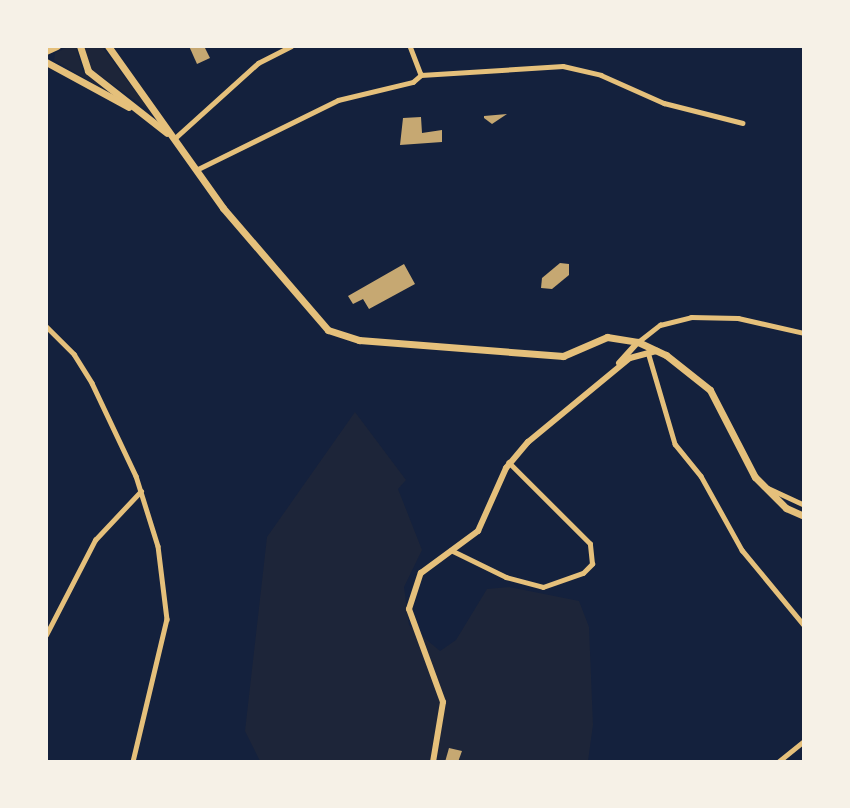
<!DOCTYPE html>
<html>
<head>
<meta charset="utf-8">
<style>
	body { margin:0 }
	#map { position:relative; width:850px; height:808px; overflow:hidden; background:#14213d; font-family:Arial,sans-serif }
	div>[style] { position:absolute }
	.green>* { inset:0; background:#1d2539 }
	.building>* { inset:0; background:#c6a872 }
	.minor>* { height:4.5px; margin:-2.25px; padding:0 2.25px; transform-origin:2.25px; border-radius:2.25px; background:#e5c07b }
	.tertiary>* { height:6px; margin:-3px; padding:0 3px; transform-origin:3px; border-radius:3px; background:#e5c07b }
	.secondary>* { height:7px; margin:-3.5px; padding:0 3.5px; transform-origin:3.5px; border-radius:3.5px; background:#e5c07b }
	.primary>* { height:8px; margin:-4px; padding:0 4px; transform-origin:4px; border-radius:4px; background:#e5c07b }
	span { translate:-50% -50%; white-space:nowrap; text-align:center; line-height:1.15; -webkit-text-stroke:4.5px #f6f1e7; paint-order:stroke }
	.frame { position:absolute; inset:0; border:48px solid #f6f1e7; pointer-events:none }
</style>
</head>
<body>
<div id="map">
	<div class="green">
		<i style="clip-path:polygon(68px 47px,76px 47px,83px 72px,113px 95px,54px 60px,55px 53px)"></i>
		<i style="clip-path:polygon(84px 47px,103px 48px,150px 111px,88px 67px)"></i>
		<i style="clip-path:polygon(355px 412px,406px 480px,398px 489px,422px 550px,404px 587px,409px 625px,440px 651px,456px 640px,487px 589px,509px 587px,579px 601px,589px 627px,593px 725px,588px 761px,260px 761px,245px 731px,267px 537px)"></i>
	</div>
	<div class="building">
		<i style="clip-path:polygon(189px 46px,204px 46px,210px 58px,197px 64px)"></i>
		<i style="clip-path:polygon(507px 114px,492px 124px,484px 118px,484px 116px)"></i>
		<i style="clip-path:polygon(421px 117px,422px 133px,442px 130px,442px 142px,400px 145px,403px 118px)"></i>
		<i style="clip-path:polygon(560px 263px,569px 264px,569px 275px,552px 289px,541px 288px,542px 278px)"></i>
		<i style="clip-path:polygon(404px 264px,415px 284px,369px 309px,363px 299px,353px 304px,348px 296px)"></i>
		<i style="clip-path:polygon(449px 748px,462px 751px,458px 762px,445px 762px)"></i>
	</div>
	<div class="minor">
		<i style="left:410px;top:46px;width:31px;rotate:69deg"></i>
		<i style="left:421px;top:75px;width:142px;rotate:-3.6deg"></i>
		<i style="left:563px;top:66px;width:39px;rotate:13deg"></i>
		<i style="left:601px;top:75px;width:69px;rotate:24deg"></i>
		<i style="left:664px;top:103px;width:81px;rotate:14.2deg"></i>
		<i style="left:174px;top:139px;width:113px;rotate:-42.1deg"></i>
		<i style="left:258px;top:63px;width:37px;rotate:-27deg"></i>
		<i style="left:196px;top:170px;width:158px;rotate:-26.2deg"></i>
		<i style="left:338px;top:100px;width:77px;rotate:-13.5deg"></i>
		<i style="left:413px;top:82px;width:11px;rotate:-41deg"></i>
		<i style="left:46px;top:326px;width:40px;rotate:45deg"></i>
		<i style="left:74px;top:354px;width:34px;rotate:58deg"></i>
		<i style="left:92px;top:383px;width:103px;rotate:64.7deg"></i>
		<i style="left:136px;top:476px;width:73px;rotate:72.6deg"></i>
		<i style="left:158px;top:546px;width:74px;rotate:83deg"></i>
		<i style="left:167px;top:619px;width:147px;rotate:103.4deg"></i>
		<i style="left:638px;top:342px;width:28px;rotate:-38deg"></i>
		<i style="left:660px;top:325px;width:32px;rotate:-14deg"></i>
		<i style="left:691px;top:317px;width:47px;rotate:1.2deg"></i>
		<i style="left:738px;top:318px;width:68px;rotate:12.8deg"></i>
		<i style="left:648px;top:352px;width:96px;rotate:73.6deg"></i>
		<i style="left:675px;top:444px;width:41px;rotate:50.9deg"></i>
		<i style="left:701px;top:476px;width:85px;rotate:61deg"></i>
		<i style="left:742px;top:550px;width:97px;rotate:50.4deg"></i>
		<i style="left:768px;top:488px;width:40px;rotate:25deg"></i>
		<i style="left:451px;top:550px;width:61px;rotate:26.1deg"></i>
		<i style="left:506px;top:577px;width:38px;rotate:15deg"></i>
		<i style="left:543px;top:587px;width:42px;rotate:-19.3deg"></i>
		<i style="left:583px;top:573px;width:13px;rotate:-45deg"></i>
		<i style="left:592px;top:564px;width:20px;rotate:-96deg"></i>
		<i style="left:590px;top:544px;width:115px;rotate:-135deg"></i>
		<i style="left:46px;top:635px;width:107px;rotate:-62.7deg"></i>
		<i style="left:95px;top:540px;width:67px;rotate:-46.8deg"></i>
		<i style="left:778px;top:762px;width:33px;rotate:-39deg"></i>
	</div>
	<div class="tertiary">
		<i style="left:619px;top:363px;width:28px;rotate:-48deg"></i>
		<i style="left:433px;top:762px;width:61px;rotate:-80.5deg"></i>
		<i style="left:443px;top:702px;width:99px;rotate:-110.1deg"></i>
		<i style="left:409px;top:609px;width:38px;rotate:-72deg"></i>
		<i style="left:421px;top:573px;width:71px;rotate:-36.4deg"></i>
		<i style="left:478px;top:531px;width:69px;rotate:-66deg"></i>
		<i style="left:506px;top:468px;width:34px;rotate:-50deg"></i>
		<i style="left:528px;top:442px;width:132px;rotate:-39.5deg"></i>
		<i style="left:630px;top:358px;width:28px;rotate:-15deg"></i>
	</div>
	<div class="secondary">
		<i style="left:80px;top:46px;width:26px;rotate:72deg"></i>
		<i style="left:88px;top:71px;width:100px;rotate:38.1deg"></i>
		<i style="left:108px;top:46px;width:199px;rotate:54.6deg"></i>
		<i style="left:223px;top:208px;width:161px;rotate:49.3deg"></i>
		<i style="left:328px;top:330px;width:33px;rotate:18deg"></i>
		<i style="left:359px;top:340px;width:205px;rotate:4.5deg"></i>
		<i style="left:563px;top:356px;width:48px;rotate:-23.4deg"></i>
		<i style="left:607px;top:337px;width:31px;rotate:9deg"></i>
		<i style="left:638px;top:342px;width:31px;rotate:25deg"></i>
		<i style="left:666px;top:355px;width:56px;rotate:38.5deg"></i>
		<i style="left:710px;top:390px;width:98px;rotate:62.7deg"></i>
		<i style="left:755px;top:477px;width:44px;rotate:45deg"></i>
		<i style="left:786px;top:508px;width:20px;rotate:24deg"></i>
		<i style="left:46px;top:62px;width:94px;rotate:28.5deg"></i>
	</div>
	<div class="primary">
		<i style="left:46px;top:51px;width:12px;rotate:-24deg"></i>
	</div>
	<div class="frame"></div>
</div>
</body>
</html>
